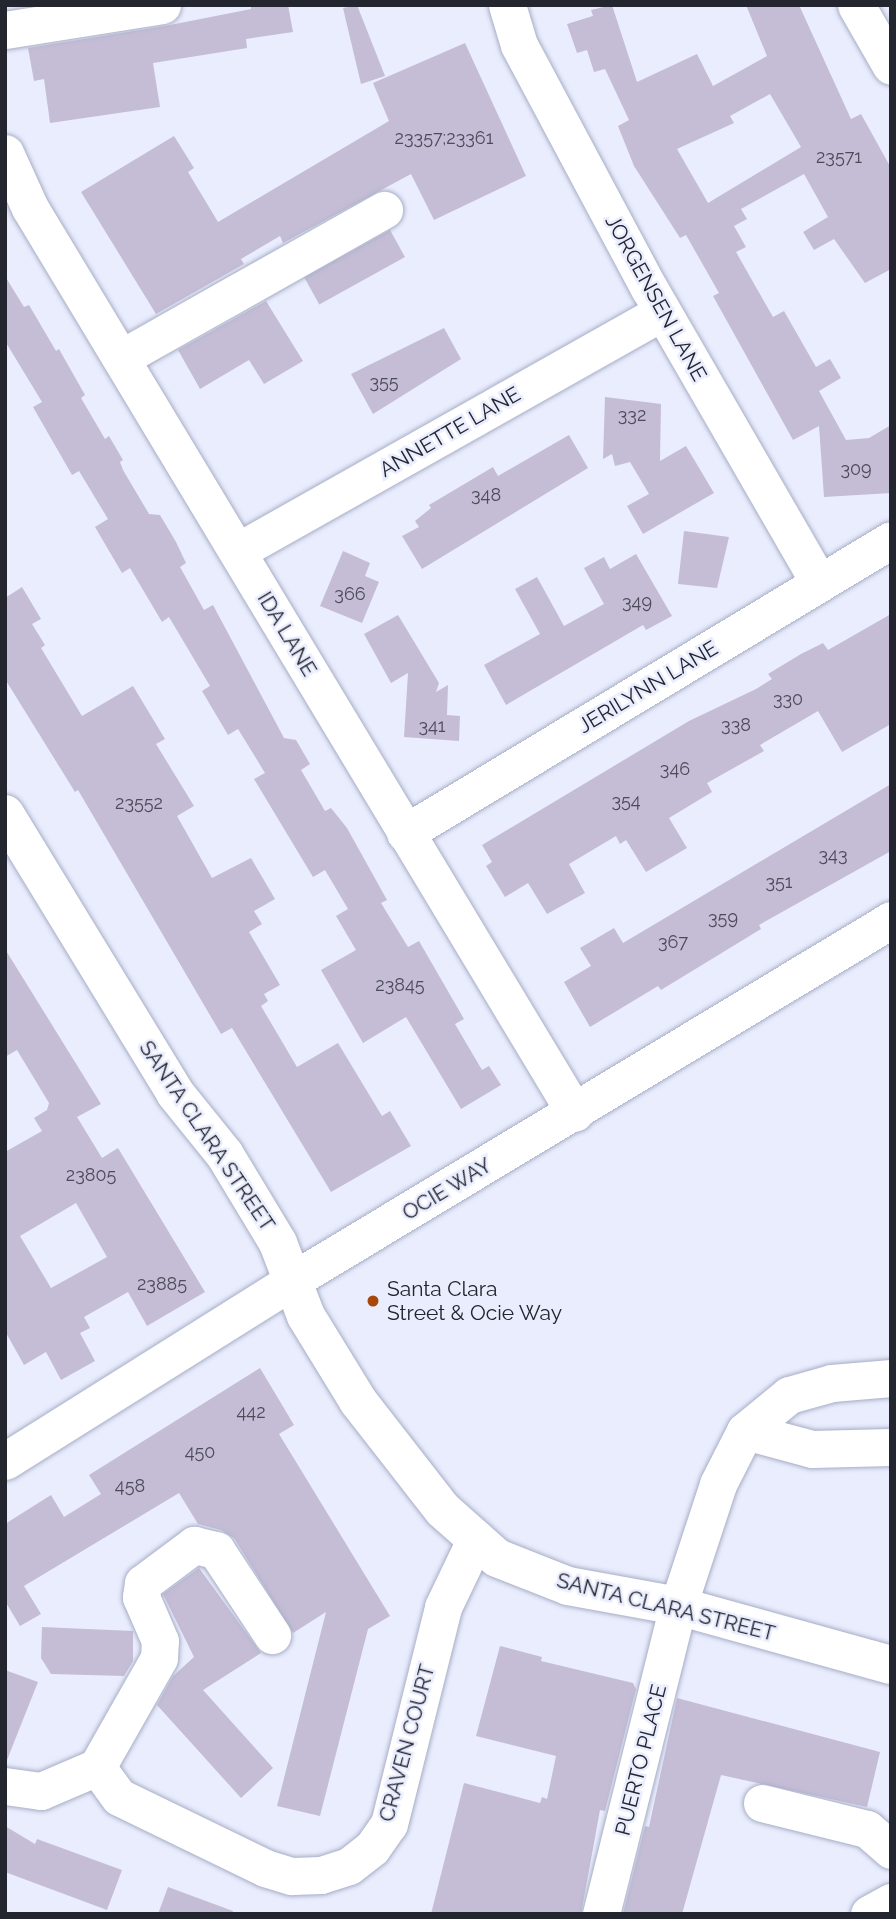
<!DOCTYPE html>
<html>
<head>
<meta charset="utf-8">
<style>
	body { margin:0 }
	#map { position:relative; width:896px; height:1919px; overflow:hidden; background:#e9edfd; font-family:Raleway,sans-serif }
	div>[style] { position:absolute }
	.building>* { inset:0; background:#c5bdd6; transform-origin:0 0 }
	.roads { filter:drop-shadow(0 0 2px #a7adc6) drop-shadow(0 0 2px #a7adc6) }
	.minor>* { height:37px; margin:-18.5px; padding:0 18.5px; transform-origin:18.5px; border-radius:18.5px; background:#fff }
	.major>* { height:38px; margin:-19px; padding:0 19px; transform-origin:19px; border-radius:19px; background:#fff }
	.dots>* { width:19px; height:19px; translate:-50% -50%; box-sizing:border-box; border:4px solid #e9edfd; border-radius:50% }
	span { translate:-50% -50%; white-space:nowrap; text-align:center; line-height:1.15; -webkit-text-stroke:5px #e9edfd; paint-order:stroke }
	.number-label { font-size:18px; color:#4c4b59 }
	.number-label span { -webkit-text-stroke-width:0 }
	.street-label { font-size:21px; color:#23252f }
	.poi-label { font-size:21px; color:#23252f }
	.left { translate:0 -50%; text-align:left }
	.frame { position:absolute; inset:0; border:7px solid #23252f; pointer-events:none }
</style>
</head>
<body>
<div id="map">
	<div class="building">
		<i style="clip-path:polygon(251px 5px,288px 5px,293px 32px,246px 39px,247px 48px,153px 63px,160px 107px,50px 123px,44px 79px,34px 81px,28px 48px,165px 26px,251px 9px)"></i>
		<i style="clip-path:polygon(357px 5px,385px 76px,361px 84px,343px 8px)"></i>
		<i style="clip-path:polygon(evenodd,612px 5px,637px 82px,697px 54px,713px 86px,767px 56px,746px 5px,799px 5px,851px 119px,861px 114px,891px 168px,891px 269px,865px 283px,834px 239px,814px 250px,803px 232px,828px 217px,804px 174px,741px 209px,747px 219px,734px 226px,746px 247px,736px 252px,773px 317px,784px 311px,816px 367px,830px 359px,841px 378px,819px 391px,846px 440px,869px 438px,891px 425px,891px 493px,824px 497px,819px 426px,793px 440px,713px 296px,719px 293px,686px 235px,680px 238px,634px 166px,618px 126px,629px 120px,605px 69px,594px 72px,587px 50px,577px 53px,567px 24px,593px 16px,591px 10px,612px 5px,770px 94px,801px 147px,708px 203px,677px 149px,734px 123px,730px 116px,770px 94px)"></i>
		<i style="clip-path:polygon(465px 43px,526px 176px,434px 220px,411px 174px,283px 243px,280px 236px,241px 259px,244px 264px,156px 314px,81px 192px,174px 136px,194px 168px,188px 172px,218px 222px,389px 121px,373px 83px)"></i>
		<i style="left:390px;top:230px;width:31px;height:98px;rotate:61deg"></i>
		<i style="clip-path:polygon(5px 276px,24px 307px,29px 305px,56px 351px,59px 349px,85px 395px,81px 398px,105px 439px,109px 436px,123px 460px,120px 462px,123px 470px,149px 514px,160px 515px,176px 542px,186px 563px,180px 567px,204px 610px,213px 605px,284px 738px,296px 740px,310px 764px,301px 770px,325px 811px,331px 808px,347px 828px,387px 900px,381px 903px,408px 947px,419px 941px,464px 1019px,455px 1024px,482px 1070px,489px 1066px,501px 1085px,461px 1109px,406px 1017px,363px 1043px,321px 970px,356px 950px,336px 916px,348px 909px,325px 870px,313px 877px,254px 779px,265px 773px,238px 729px,228px 735px,202px 691px,210px 686px,169px 617px,162px 622px,130px 568px,122px 573px,95px 527px,108px 519px,79px 471px,72px 475px,33px 407px,42px 402px,5px 341px)"></i>
		<i style="clip-path:polygon(266px 301px,303px 361px,264px 384px,249px 360px,200px 389px,178px 350px)"></i>
		<i style="clip-path:polygon(444px 328px,461px 359px,373px 414px,351px 374px)"></i>
		<i style="clip-path:polygon(605px 397px,661px 404px,660px 461px,686px 446px,714px 493px,643px 534px,627px 506px,649px 494px,630px 462px,615px 466px,612px 454px,603px 459px)"></i>
		<i style="clip-path:polygon(569px 435px,588px 468px,422px 569px,402px 536px,419px 527px,415px 521px,431px 508px,429px 505px,493px 467px,498px 476px)"></i>
		<i style="clip-path:polygon(684px 531px,729px 537px,717px 588px,678px 584px)"></i>
		<i style="clip-path:polygon(343px 551px,370px 563px,365px 576px,379px 582px,362px 623px,320px 606px)"></i>
		<i style="clip-path:polygon(636px 554px,672px 616px,646px 630px,643px 625px,506px 705px,484px 665px,540px 634px,515px 589px,537px 577px,564px 626px,604px 604px,584px 568px,604px 557px,610px 569px)"></i>
		<i style="clip-path:polygon(22px 587px,41px 619px,32px 624px,45px 645px,41px 648px,82px 716px,133px 686px,165px 739px,156px 744px,194px 806px,177px 816px,212px 878px,251px 858px,275px 899px,254px 911px,262px 924px,249px 932px,280px 985px,264px 994px,268px 1001px,261px 1006px,297px 1067px,338px 1043px,382px 1116px,390px 1111px,411px 1146px,331px 1192px,232px 1028px,221px 1034px,78px 790px,75px 792px,5px 679px,5px 598px)"></i>
		<i style="clip-path:polygon(891px 614px,891px 724px,842px 752px,818px 711px,760px 745px,764px 751px,707px 783px,712px 792px,669px 818px,687px 848px,646px 872px,626px 840px,620px 844px,616px 836px,569px 864px,585px 893px,547px 914px,528px 883px,505px 897px,486px 866px,492px 862px,482px 845px,689px 721px,756px 689px,772px 679px,768px 674px,801px 654px,823px 643px,828px 650px)"></i>
		<i style="clip-path:polygon(398px 615px,439px 683px,436px 692px,448px 685px,447px 715px,460px 716px,459px 741px,404px 737px,408px 673px,391px 683px,364px 634px)"></i>
		<i style="clip-path:polygon(891px 784px,891px 851px,759px 925px,761px 929px,661px 990px,658px 986px,590px 1027px,564px 982px,591px 966px,580px 948px,614px 928px,623px 943px)"></i>
		<i style="clip-path:polygon(evenodd,5px 949px,101px 1104px,77px 1117px,102px 1158px,118px 1148px,205px 1292px,147px 1326px,128px 1292px,84px 1317px,90px 1328px,80px 1333px,95px 1361px,61px 1380px,46px 1352px,24px 1365px,5px 1331px,5px 1152px,42px 1131px,34px 1118px,47px 1110px,49px 1103px,17px 1050px,5px 1057px,5px 949px,76px 1203px,107px 1257px,51px 1288px,20px 1236px,76px 1203px)"></i>
		<i style="clip-path:polygon(260px 1368px,294px 1425px,279px 1434px,390px 1616px,368px 1629px,320px 1816px,277px 1806px,326px 1612px,293px 1633px,234px 1538px,221px 1530px,198px 1524px,179px 1493px,24px 1586px,41px 1614px,20px 1626px,5px 1601px,5px 1524px,51px 1495px,64px 1517px,101px 1494px,89px 1475px)"></i>
		<i style="clip-path:polygon(199px 1568px,261px 1653px,203px 1690px,273px 1768px,241px 1798px,157px 1705px,173px 1676px,194px 1657px,163px 1594px)"></i>
		<i style="clip-path:polygon(42px 1627px,133px 1631px,133px 1661px,124px 1676px,51px 1674px,41px 1658px)"></i>
		<i style="clip-path:polygon(500px 1646px,542px 1657px,541px 1661px,633px 1683px,636px 1689px,605px 1811px,600px 1810px,581px 1914px,431px 1914px,464px 1783px,540px 1803px,542px 1797px,547px 1799px,556px 1756px,476px 1736px)"></i>
		<i style="clip-path:polygon(5px 1670px,38px 1682px,5px 1765px)"></i>
		<i style="clip-path:polygon(677px 1698px,880px 1752px,867px 1807px,721px 1775px,682px 1914px,623px 1914px,645px 1826px,649px 1827px)"></i>
		<i style="clip-path:polygon(5px 1826px,35px 1844px,37px 1839px,122px 1870px,107px 1910px,5px 1872px)"></i>
		<i style="clip-path:polygon(168px 1887px,233px 1911px,232px 1914px,158px 1914px)"></i>
	</div>
	<div class="roads">
		<div class="minor">
			<i style="left:507px;top:5px;width:42px;rotate:73.3deg"></i>
			<i style="left:519px;top:45px;width:276px;rotate:61.9deg"></i>
			<i style="left:649px;top:288px;width:340px;rotate:60deg"></i>
			<i style="left:856px;top:5px;width:70px;rotate:60.2deg"></i>
			<i style="left:5px;top:30px;width:159px;rotate:-9deg"></i>
			<i style="left:5px;top:153px;width:60px;rotate:65.6deg"></i>
			<i style="left:30px;top:208px;width:1056px;rotate:58.94deg"></i>
			<i style="left:121px;top:358px;width:302px;rotate:-29.4deg"></i>
			<i style="left:238px;top:551px;width:487px;rotate:-29.4deg"></i>
			<i style="left:405px;top:833px;width:567px;rotate:-31.08deg"></i>
			<i style="left:745px;top:1431px;width:69px;rotate:15deg"></i>
			<i style="left:812px;top:1449px;width:79px;rotate:-1.5deg"></i>
			<i style="left:5px;top:1461px;width:340px;rotate:-32.1deg"></i>
			<i style="left:293px;top:1280px;width:698px;rotate:-31.05deg"></i>
			<i style="left:97px;top:1767px;width:37px;rotate:54deg"></i>
			<i style="left:119px;top:1797px;width:162px;rotate:25.9deg"></i>
			<i style="left:265px;top:1868px;width:28px;rotate:17deg"></i>
			<i style="left:292px;top:1876px;width:29px;rotate:-2deg"></i>
			<i style="left:321px;top:1875px;width:29px;rotate:-18deg"></i>
			<i style="left:349px;top:1866px;width:29px;rotate:-38deg"></i>
			<i style="left:372px;top:1848px;width:29px;rotate:-55deg"></i>
			<i style="left:389px;top:1824px;width:224px;rotate:-76deg"></i>
			<i style="left:443px;top:1607px;width:76px;rotate:-64.4deg"></i>
			<i style="left:5px;top:1786px;width:36px;rotate:8deg"></i>
			<i style="left:41px;top:1791px;width:61px;rotate:-23.2deg"></i>
			<i style="left:97px;top:1767px;width:125px;rotate:-60.4deg"></i>
			<i style="left:159px;top:1658px;width:17px;rotate:-87deg"></i>
			<i style="left:160px;top:1641px;width:48px;rotate:-113.4deg"></i>
			<i style="left:141px;top:1597px;width:14px;rotate:-82deg"></i>
			<i style="left:143px;top:1583px;width:64px;rotate:-36.7deg"></i>
			<i style="left:194px;top:1545px;width:23px;rotate:13deg"></i>
			<i style="left:216px;top:1550px;width:102px;rotate:56.6deg"></i>
			<i style="left:762px;top:1803px;width:108px;rotate:13.9deg"></i>
			<i style="left:867px;top:1829px;width:32px;rotate:41deg"></i>
			<i style="left:601px;top:1914px;width:317px;rotate:-76deg"></i>
			<i style="left:678px;top:1606px;width:128px;rotate:-71.8deg"></i>
			<i style="left:718px;top:1484px;width:59px;rotate:-63deg"></i>
			<i style="left:745px;top:1431px;width:57px;rotate:-39.3deg"></i>
			<i style="left:789px;top:1395px;width:45px;rotate:-15.6deg"></i>
			<i style="left:832px;top:1383px;width:59px;rotate:-4.8deg"></i>
			<i style="left:869px;top:1914px;width:25px;rotate:-29deg"></i>
		</div>
		<div class="major">
			<i style="left:5px;top:814px;width:327px;rotate:58.6deg"></i>
			<i style="left:175px;top:1093px;width:80px;rotate:51.1deg"></i>
			<i style="left:225px;top:1155px;width:103px;rotate:58.9deg"></i>
			<i style="left:278px;top:1243px;width:78px;rotate:69deg"></i>
			<i style="left:306px;top:1316px;width:100px;rotate:58.5deg"></i>
			<i style="left:358px;top:1401px;width:138px;rotate:52.1deg"></i>
			<i style="left:443px;top:1510px;width:72px;rotate:41.6deg"></i>
			<i style="left:497px;top:1558px;width:76px;rotate:21.5deg"></i>
			<i style="left:568px;top:1586px;width:112px;rotate:10.3deg"></i>
			<i style="left:678px;top:1606px;width:221px;rotate:15.5deg"></i>
		</div>
	</div>
	<div class="dots">
		<i style="left:373px;top:1301px;background:#a9470b"></i>
	</div>
	<div class="number-label">
		<span style="left:444px;top:138px">23357;23361</span>
		<span style="left:839px;top:157px">23571</span>
		<span style="left:384px;top:382px">355</span>
		<span style="left:632px;top:415px">332</span>
		<span style="left:856px;top:469px">309</span>
		<span style="left:486px;top:495px">348</span>
		<span style="left:350px;top:594px">366</span>
		<span style="left:637px;top:602px">349</span>
		<span style="left:788px;top:699px">330</span>
		<span style="left:736px;top:725px">338</span>
		<span style="left:432px;top:726px">341</span>
		<span style="left:675px;top:769px">346</span>
		<span style="left:626px;top:801px">354</span>
		<span style="left:139px;top:803px">23552</span>
		<span style="left:833px;top:855px">343</span>
		<span style="left:779px;top:882px">351</span>
		<span style="left:723px;top:918px">359</span>
		<span style="left:673px;top:942px">367</span>
		<span style="left:400px;top:985px">23845</span>
		<span style="left:91px;top:1175px">23805</span>
		<span style="left:162px;top:1284px">23885</span>
		<span style="left:251px;top:1412px">442</span>
		<span style="left:200px;top:1452px">450</span>
		<span style="left:130px;top:1486px">458</span>
	</div>
	<div class="street-label">
		<span style="left:656px;top:298px;rotate:61deg">JORGENSEN LANE</span>
		<span style="left:450px;top:432px;rotate:-30deg">ANNETTE LANE</span>
		<span style="left:287px;top:634px;rotate:59deg">IDA LANE</span>
		<span style="left:648px;top:687px;rotate:-31deg">JERILYNN LANE</span>
		<span style="left:207px;top:1136px;rotate:56deg">SANTA CLARA STREET</span>
		<span style="left:447px;top:1189px;rotate:-31deg">OCIE WAY</span>
		<span style="left:666px;top:1607px;rotate:14deg">SANTA CLARA STREET</span>
		<span style="left:407px;top:1743px;rotate:-75deg">CRAVEN COURT</span>
		<span style="left:641px;top:1760px;rotate:-76deg">PUERTO PLACE</span>
	</div>
	<div class="poi-label">
		<span class="left" style="left:387px;top:1301px">Santa Clara<br>Street &amp; Ocie Way</span>
	</div>
	<div class="frame"></div>
</div>
</body>
</html>
